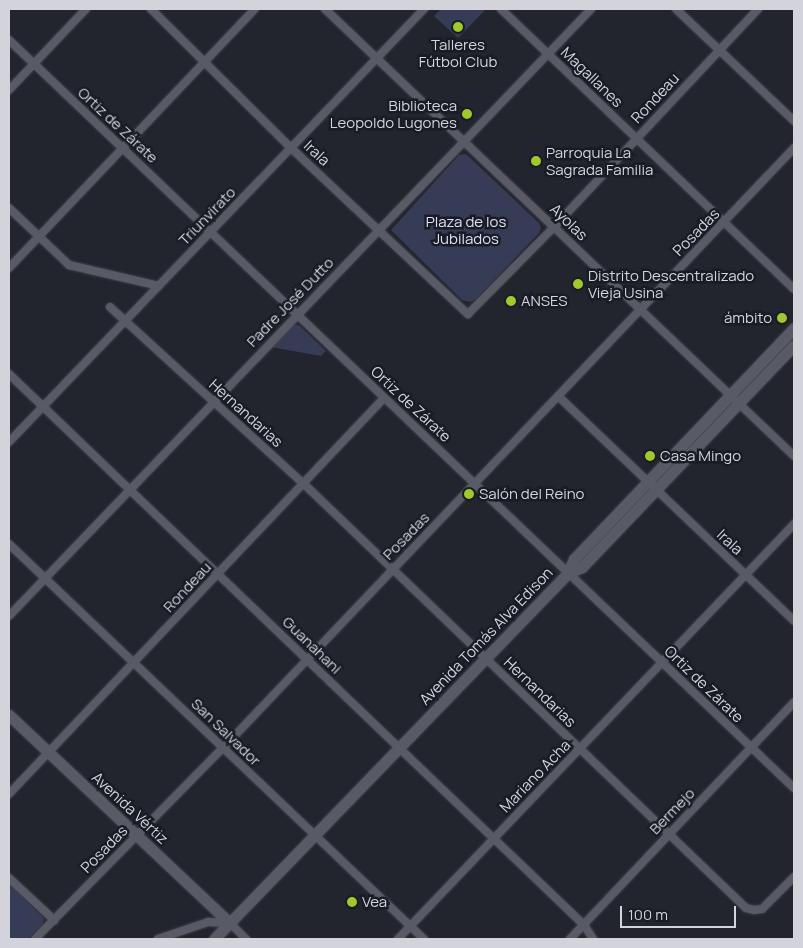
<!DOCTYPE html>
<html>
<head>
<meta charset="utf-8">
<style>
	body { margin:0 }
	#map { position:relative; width:803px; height:948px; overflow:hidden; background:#23252e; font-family:Manrope,sans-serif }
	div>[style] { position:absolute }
	.green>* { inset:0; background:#363c56 }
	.roads { filter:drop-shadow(0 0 1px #404149) drop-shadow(0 0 1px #404149) }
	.street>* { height:8px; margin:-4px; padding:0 4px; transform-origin:4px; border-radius:4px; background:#585b65 }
	.secondary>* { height:11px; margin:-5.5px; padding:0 5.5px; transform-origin:5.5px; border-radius:5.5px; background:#585b65 }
	.dots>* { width:14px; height:14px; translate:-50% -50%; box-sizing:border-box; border:2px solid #191c24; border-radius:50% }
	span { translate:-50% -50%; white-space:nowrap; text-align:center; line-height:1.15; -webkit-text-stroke:5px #191c24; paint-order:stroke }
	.poi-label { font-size:15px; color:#d3d4db }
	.right { translate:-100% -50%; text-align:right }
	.left { translate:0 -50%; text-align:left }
	.street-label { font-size:15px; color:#d3d4db }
	.park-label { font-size:15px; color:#dae0f8 }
	.frame { position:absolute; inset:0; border:10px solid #d3d4db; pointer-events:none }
	.scale { position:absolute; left:620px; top:906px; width:116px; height:22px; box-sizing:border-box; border:2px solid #d3d4db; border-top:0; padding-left:6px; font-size:15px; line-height:18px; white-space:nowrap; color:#d3d4db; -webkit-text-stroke:4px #191c24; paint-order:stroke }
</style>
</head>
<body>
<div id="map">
	<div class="green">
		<i style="clip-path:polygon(441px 9px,486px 9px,458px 38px,434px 16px)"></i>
		<i style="clip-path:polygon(466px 154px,539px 223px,541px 228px,539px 233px,476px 299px,470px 302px,462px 300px,391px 230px,459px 155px)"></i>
		<i style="clip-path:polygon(294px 324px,300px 326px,326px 351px,321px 356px,271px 347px)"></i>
		<i style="clip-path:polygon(9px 884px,44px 918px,43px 924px,28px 939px,9px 939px)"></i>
	</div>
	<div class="roads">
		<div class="street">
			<i style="left:151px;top:9px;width:197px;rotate:44.8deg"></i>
			<i style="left:291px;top:148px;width:243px;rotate:43.2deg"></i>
			<i style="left:468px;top:314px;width:122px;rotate:-45.3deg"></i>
			<i style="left:554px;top:227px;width:299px;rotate:-46.9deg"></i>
			<i style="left:325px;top:9px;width:648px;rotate:43.62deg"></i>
			<i style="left:501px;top:9px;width:405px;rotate:43.7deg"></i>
			<i style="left:676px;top:9px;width:163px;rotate:43.5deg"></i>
			<i style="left:9px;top:40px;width:1084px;rotate:43.62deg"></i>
			<i style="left:9px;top:90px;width:112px;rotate:-46.5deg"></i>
			<i style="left:9px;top:208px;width:83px;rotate:43.5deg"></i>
			<i style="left:69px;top:265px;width:92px;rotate:13.1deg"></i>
			<i style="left:9px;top:268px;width:357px;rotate:-46.5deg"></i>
			<i style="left:110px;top:307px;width:263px;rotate:42.4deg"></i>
			<i style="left:304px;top:484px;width:612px;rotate:43.81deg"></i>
			<i style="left:746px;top:908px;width:8px;rotate:14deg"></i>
			<i style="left:754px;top:910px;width:8px;rotate:-7deg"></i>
			<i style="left:762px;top:909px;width:45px;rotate:-45deg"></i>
			<i style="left:9px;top:374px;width:796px;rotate:43.78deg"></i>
			<i style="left:584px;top:925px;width:17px;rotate:57deg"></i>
			<i style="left:558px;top:396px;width:326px;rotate:43.6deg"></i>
			<i style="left:9px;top:442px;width:600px;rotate:-46.22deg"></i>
			<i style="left:9px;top:544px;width:573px;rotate:43.59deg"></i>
			<i style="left:9px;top:616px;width:841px;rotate:-46.2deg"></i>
			<i style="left:9px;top:794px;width:545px;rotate:-46.56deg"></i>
			<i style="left:9px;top:878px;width:62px;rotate:43deg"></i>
			<i style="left:35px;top:939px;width:268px;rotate:-45.5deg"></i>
			<i style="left:223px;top:748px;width:828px;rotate:-46.42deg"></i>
			<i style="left:158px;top:939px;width:53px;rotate:-18.8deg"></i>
			<i style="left:208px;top:922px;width:22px;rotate:3deg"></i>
			<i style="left:230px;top:923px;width:23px;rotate:45deg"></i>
			<i style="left:398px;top:939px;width:574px;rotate:-46.34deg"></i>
			<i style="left:570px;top:939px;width:326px;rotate:-46.6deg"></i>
		</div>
		<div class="secondary">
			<i style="left:568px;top:573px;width:15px;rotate:-23deg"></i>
			<i style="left:582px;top:567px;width:307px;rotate:-46.3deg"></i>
			<i style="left:9px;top:715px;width:303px;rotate:43.3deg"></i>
			<i style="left:214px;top:939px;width:509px;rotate:-45.95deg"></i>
			<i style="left:568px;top:573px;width:15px;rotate:-67deg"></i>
			<i style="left:574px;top:559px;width:319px;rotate:-46.4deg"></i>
		</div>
	</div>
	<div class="dots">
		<i style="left:458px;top:27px;background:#a0c92b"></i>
		<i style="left:467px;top:114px;background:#a0c92b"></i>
		<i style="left:536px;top:161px;background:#a0c92b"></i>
		<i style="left:578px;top:284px;background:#a0c92b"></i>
		<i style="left:511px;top:301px;background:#a0c92b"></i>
		<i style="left:782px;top:318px;background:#a0c92b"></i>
		<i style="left:650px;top:456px;background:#a0c92b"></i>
		<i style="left:469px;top:494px;background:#a0c92b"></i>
		<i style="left:352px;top:902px;background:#a0c92b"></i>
	</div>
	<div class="poi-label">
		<span style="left:458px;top:53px">Talleres<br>Fútbol Club</span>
		<span class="right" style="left:457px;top:114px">Biblioteca<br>Leopoldo Lugones</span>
		<span class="left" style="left:546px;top:161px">Parroquia La<br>Sagrada Familia</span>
		<span class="left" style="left:588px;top:284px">Distrito Descentralizado<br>Vieja Usina</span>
		<span class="left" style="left:521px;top:301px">ANSES</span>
		<span class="right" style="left:772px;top:318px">ámbito</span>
		<span class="left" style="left:660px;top:456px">Casa Mingo</span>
		<span class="left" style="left:479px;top:494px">Salón del Reino</span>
		<span class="left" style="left:362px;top:902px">Vea</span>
	</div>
	<div class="street-label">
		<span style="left:592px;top:77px;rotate:44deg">Magallanes</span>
		<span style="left:655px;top:98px;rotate:-47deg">Rondeau</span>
		<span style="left:118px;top:125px;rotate:43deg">Ortiz de Zárate</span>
		<span style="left:317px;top:153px;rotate:43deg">Irala</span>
		<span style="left:207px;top:216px;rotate:-46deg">Triunvirato</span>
		<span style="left:569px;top:222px;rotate:44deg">Ayolas</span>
		<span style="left:696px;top:232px;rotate:-46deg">Posadas</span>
		<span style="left:290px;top:302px;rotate:-46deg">Padre José Dutto</span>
		<span style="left:411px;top:404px;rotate:43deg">Ortiz de Zárate</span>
		<span style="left:246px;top:413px;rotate:42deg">Hernandarias</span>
		<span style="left:406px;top:536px;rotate:-46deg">Posadas</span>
		<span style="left:730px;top:542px;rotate:43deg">Irala</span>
		<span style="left:187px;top:587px;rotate:-47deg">Rondeau</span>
		<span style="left:486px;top:636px;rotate:-46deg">Avenida Tomás Alva Edison</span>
		<span style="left:312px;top:645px;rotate:44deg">Guanahani</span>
		<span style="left:704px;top:684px;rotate:44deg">Ortiz de Zárate</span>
		<span style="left:540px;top:692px;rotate:44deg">Hernandarias</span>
		<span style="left:226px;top:732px;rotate:44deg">San Salvador</span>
		<span style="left:535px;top:776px;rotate:-46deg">Mariano Acha</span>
		<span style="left:130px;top:808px;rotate:43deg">Avenida Vértiz</span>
		<span style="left:672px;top:811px;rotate:-46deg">Bermejo</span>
		<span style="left:104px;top:849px;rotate:-46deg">Posadas</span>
	</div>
	<div class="park-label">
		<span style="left:466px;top:230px">Plaza de los<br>Jubilados</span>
	</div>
	<div class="frame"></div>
	<div class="scale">100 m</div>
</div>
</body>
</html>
